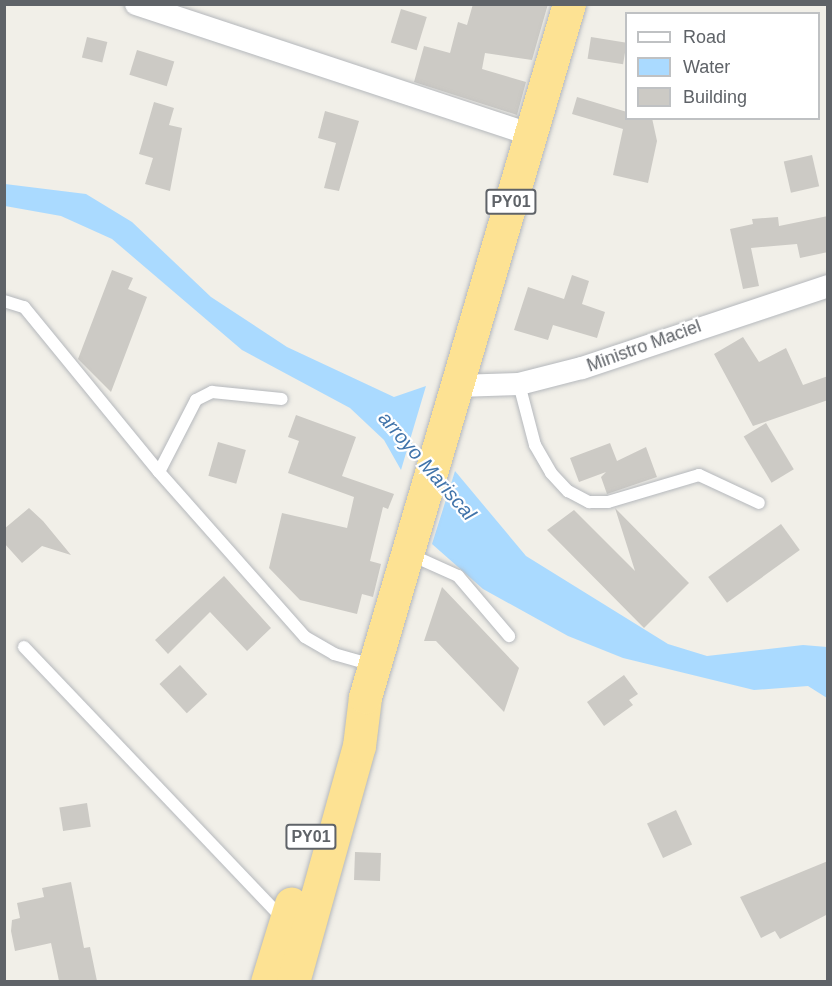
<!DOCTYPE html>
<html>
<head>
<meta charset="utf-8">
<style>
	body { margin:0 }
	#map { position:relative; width:832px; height:986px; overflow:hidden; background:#f1efe8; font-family:Arial,sans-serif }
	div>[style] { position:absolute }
	.water>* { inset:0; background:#aadaff }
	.stream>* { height:6px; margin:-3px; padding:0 3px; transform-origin:3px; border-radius:3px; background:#aadaff }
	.building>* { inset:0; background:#cccac5; transform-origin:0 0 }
	.roads { filter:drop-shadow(0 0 2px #b5b8bc) drop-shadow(0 0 2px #b5b8bc) }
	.lane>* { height:12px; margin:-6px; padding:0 6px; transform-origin:6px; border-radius:6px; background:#fff }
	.street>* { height:22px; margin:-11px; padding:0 11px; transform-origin:11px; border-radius:11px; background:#fff }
	.highway>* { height:33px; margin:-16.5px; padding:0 16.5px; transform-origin:16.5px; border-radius:16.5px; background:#fde293 }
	span { translate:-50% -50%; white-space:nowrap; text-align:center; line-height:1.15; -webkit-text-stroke:4.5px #fff; paint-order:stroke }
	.shield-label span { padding:2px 4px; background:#fff; border:2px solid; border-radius:4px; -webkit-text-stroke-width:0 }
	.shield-label { font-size:16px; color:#5f6368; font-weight:700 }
	.street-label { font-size:18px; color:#5f6368 }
	.water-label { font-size:20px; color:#4174aa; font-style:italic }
	.frame { position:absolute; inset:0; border:6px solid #5f6368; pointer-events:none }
	.legend { position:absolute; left:625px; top:12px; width:195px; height:108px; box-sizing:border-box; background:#fff; border:2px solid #bfc1c3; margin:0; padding:8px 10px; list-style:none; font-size:18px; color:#5f6368 }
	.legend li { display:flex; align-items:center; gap:12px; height:30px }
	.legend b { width:30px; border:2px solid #bfc1c3 }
</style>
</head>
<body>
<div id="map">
	<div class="water">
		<i style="clip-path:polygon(5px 184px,86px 194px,132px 222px,211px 297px,287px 347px,394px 397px,426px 386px,401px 470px,384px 440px,350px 408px,242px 350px,112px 239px,61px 216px,5px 206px)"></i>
		<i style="clip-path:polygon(455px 471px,526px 556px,668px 644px,707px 656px,803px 645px,827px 647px,827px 698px,808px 686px,754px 690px,623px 658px,568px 636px,483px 589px,432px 544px)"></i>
	</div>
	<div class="stream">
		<i style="left:405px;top:440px;width:29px;rotate:49deg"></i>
	</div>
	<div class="building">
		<i style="clip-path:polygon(473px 4px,548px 4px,532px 60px,485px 53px,482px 69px,526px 82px,517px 115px,414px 82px,424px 46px,450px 53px,458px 22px,467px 25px)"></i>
		<i style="left:401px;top:9px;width:27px;height:35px;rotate:17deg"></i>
		<i style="left:87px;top:37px;width:21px;height:21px;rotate:14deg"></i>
		<i style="left:591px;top:37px;width:36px;height:22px;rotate:9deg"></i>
		<i style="left:137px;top:50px;width:39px;height:26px;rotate:17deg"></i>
		<i style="clip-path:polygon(577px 97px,627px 112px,627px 118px,652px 118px,657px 141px,648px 183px,613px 175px,623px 129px,572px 114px)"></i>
		<i style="clip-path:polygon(154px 102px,174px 108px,169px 125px,182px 128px,170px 191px,145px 184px,153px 158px,139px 154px)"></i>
		<i style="clip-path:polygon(325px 111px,359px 121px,339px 191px,324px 188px,336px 143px,318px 138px)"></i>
		<i style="left:812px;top:155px;width:32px;height:29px;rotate:77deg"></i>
		<i style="clip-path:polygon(828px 216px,828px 252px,800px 258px,797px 244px,751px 248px,759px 286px,743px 289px,730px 229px,753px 224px,752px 219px,778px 217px,779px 226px)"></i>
		<i style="clip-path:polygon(112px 270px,133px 278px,128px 289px,147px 297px,111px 392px,78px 359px)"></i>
		<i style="clip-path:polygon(572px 275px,589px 281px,582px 304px,605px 312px,597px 338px,553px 325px,548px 340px,514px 330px,528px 287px,564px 299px)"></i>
		<i style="clip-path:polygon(743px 337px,759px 362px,786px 348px,803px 385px,828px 376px,828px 400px,753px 426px,714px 354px)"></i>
		<i style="clip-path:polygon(296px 415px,356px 437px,342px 476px,394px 494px,388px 509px,383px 507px,370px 561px,381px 564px,373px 597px,362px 594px,357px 614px,300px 600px,269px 568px,282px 513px,347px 528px,354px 497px,288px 473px,299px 441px,288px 437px)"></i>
		<i style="left:766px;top:423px;width:54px;height:26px;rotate:59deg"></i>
		<i style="left:218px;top:442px;width:29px;height:35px;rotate:16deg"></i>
		<i style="clip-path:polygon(610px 443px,617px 461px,646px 447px,657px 477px,607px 494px,601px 477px,606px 472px,579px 482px,570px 458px)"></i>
		<i style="clip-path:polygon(29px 508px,43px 521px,71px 555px,42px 546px,22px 563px,4px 543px,4px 529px)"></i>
		<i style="clip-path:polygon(615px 508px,689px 583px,644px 628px,547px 530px,574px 510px,635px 571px)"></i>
		<i style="left:781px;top:524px;width:32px;height:90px;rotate:54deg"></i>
		<i style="clip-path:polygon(224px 576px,271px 628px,247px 651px,210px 612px,168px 654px,155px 640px)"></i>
		<i style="clip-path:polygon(442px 587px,519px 668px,504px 712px,436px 641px,424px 641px)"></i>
		<i style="left:180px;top:665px;width:40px;height:28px;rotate:47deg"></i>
		<i style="clip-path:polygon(624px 675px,638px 694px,629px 700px,633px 705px,604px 726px,587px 702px)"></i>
		<i style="left:87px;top:803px;width:24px;height:28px;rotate:81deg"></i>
		<i style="left:676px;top:810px;width:38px;height:32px;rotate:65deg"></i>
		<i style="left:355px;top:852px;width:26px;height:28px;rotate:2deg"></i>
		<i style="clip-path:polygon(828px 861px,828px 914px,780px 939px,775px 931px,761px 938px,740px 897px)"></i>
		<i style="clip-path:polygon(71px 882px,84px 948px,90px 947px,97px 981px,59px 981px,51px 943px,15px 951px,11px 931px,12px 920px,20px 918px,17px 903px,44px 897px,42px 888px)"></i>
	</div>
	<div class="roads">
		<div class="lane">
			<i style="left:4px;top:301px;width:21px;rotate:17deg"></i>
			<i style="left:24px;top:307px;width:213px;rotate:50.7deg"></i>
			<i style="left:159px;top:472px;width:220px;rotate:48.5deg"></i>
			<i style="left:305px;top:637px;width:34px;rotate:30deg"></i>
			<i style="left:334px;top:654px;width:41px;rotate:15.8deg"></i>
			<i style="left:519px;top:384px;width:63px;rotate:75.3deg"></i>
			<i style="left:535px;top:445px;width:32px;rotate:60deg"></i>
			<i style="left:551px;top:473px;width:25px;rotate:47deg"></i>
			<i style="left:568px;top:491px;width:24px;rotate:28deg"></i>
			<i style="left:589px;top:502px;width:19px"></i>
			<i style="left:608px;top:502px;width:95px;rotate:-16.5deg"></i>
			<i style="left:699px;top:475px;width:66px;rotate:25deg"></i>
			<i style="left:159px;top:472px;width:81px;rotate:-62.8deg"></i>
			<i style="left:196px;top:400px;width:18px;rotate:-27deg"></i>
			<i style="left:212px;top:392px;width:70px;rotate:5.7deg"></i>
			<i style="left:409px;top:554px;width:54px;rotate:24.2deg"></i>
			<i style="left:458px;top:576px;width:79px;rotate:49.6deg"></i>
			<i style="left:24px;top:647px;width:376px;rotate:46.4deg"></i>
		</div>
		<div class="street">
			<i style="left:136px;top:4px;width:415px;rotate:18.3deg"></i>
			<i style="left:457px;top:386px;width:62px;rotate:-1.8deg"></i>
			<i style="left:519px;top:384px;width:65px;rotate:-14.3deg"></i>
			<i style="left:582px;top:368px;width:259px;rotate:-18.4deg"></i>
		</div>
		<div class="highway">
			<i style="left:267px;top:982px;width:82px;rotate:-72.9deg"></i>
			<i style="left:293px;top:982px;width:245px;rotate:-74.4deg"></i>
			<i style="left:359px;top:746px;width:49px;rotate:-83deg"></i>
			<i style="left:365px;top:697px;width:722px;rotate:-73.6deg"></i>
		</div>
	</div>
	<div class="shield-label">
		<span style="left:511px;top:202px">PY01</span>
		<span style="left:311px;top:837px">PY01</span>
	</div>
	<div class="street-label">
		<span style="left:644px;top:346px;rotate:-20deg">Ministro Maciel</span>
	</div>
	<div class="water-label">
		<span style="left:427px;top:466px;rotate:49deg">arroyo Mariscal</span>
	</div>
	<div class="frame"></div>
	<ul class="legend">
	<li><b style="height:8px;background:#fff"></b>Road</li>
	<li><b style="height:16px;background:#aadaff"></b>Water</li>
	<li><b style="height:16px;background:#cccac5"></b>Building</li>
	</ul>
</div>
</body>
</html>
